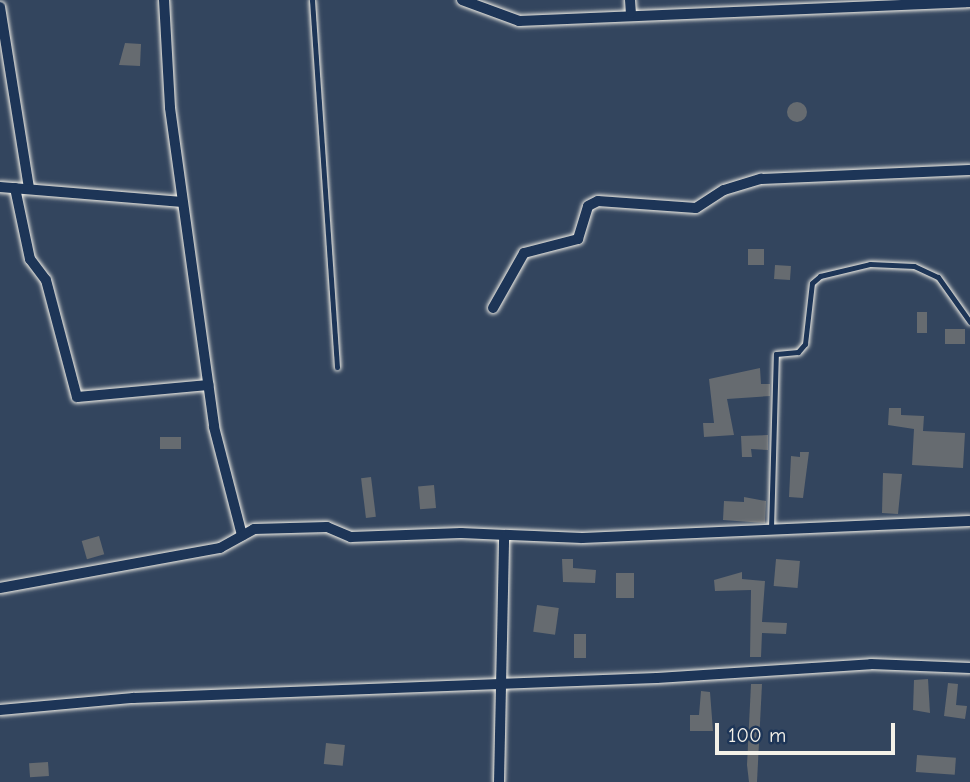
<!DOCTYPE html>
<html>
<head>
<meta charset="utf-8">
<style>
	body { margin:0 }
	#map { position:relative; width:970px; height:782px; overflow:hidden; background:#33455e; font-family:"Comic Neue",sans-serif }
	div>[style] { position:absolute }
	.building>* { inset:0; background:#666b70; transform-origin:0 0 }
	.round { border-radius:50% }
	.roads { filter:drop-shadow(0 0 2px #f4f1e8) drop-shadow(0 0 2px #f4f1e8) }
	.service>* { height:5px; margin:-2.5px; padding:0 2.5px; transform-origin:2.5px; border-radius:2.5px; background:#1d3557 }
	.minor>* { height:10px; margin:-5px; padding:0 5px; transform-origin:5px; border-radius:5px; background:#1d3557 }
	span { translate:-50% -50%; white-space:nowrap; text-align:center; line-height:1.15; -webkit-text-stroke:6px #1d3557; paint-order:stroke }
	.scale { position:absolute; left:715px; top:723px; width:180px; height:32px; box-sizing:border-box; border:4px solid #f4f1e8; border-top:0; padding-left:9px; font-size:21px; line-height:24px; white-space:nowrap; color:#f4f1e8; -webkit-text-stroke:5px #1d3557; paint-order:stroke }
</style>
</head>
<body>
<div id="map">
	<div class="building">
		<i style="clip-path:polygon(125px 43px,141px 44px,140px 66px,119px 65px)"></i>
		<i class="round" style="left:787px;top:102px;width:20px;height:20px"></i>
		<i style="left:748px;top:249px;width:16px;height:16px"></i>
		<i style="left:775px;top:265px;width:16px;height:14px;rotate:4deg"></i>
		<i style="left:917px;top:312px;width:10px;height:21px"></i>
		<i style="left:945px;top:329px;width:20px;height:15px"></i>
		<i style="clip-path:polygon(760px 368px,761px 384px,770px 384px,770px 396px,727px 399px,734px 435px,704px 437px,703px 423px,714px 423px,709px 379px)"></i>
		<i style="clip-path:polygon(889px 408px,901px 408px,901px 415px,924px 416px,923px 431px,965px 433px,963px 468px,912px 465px,914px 429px,888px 425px)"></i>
		<i style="clip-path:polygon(768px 435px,768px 450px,751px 449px,752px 457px,742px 457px,741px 436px)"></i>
		<i style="left:160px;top:437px;width:21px;height:12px"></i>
		<i style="clip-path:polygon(800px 452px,809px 452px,803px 498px,789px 497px,791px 456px,800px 457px)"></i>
		<i style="clip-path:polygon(883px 473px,902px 474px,898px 514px,882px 513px)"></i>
		<i style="left:371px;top:477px;width:40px;height:10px;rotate:83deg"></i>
		<i style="left:434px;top:485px;width:23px;height:16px;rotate:85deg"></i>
		<i style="clip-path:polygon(744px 497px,766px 501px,765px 523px,723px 520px,724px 501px,744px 502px)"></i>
		<i style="left:99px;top:536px;width:19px;height:18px;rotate:74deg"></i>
		<i style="clip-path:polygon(562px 559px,573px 559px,573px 568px,596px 570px,595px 583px,563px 582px)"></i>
		<i style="left:776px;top:559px;width:24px;height:27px;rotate:5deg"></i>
		<i style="clip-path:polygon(742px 572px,742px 579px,765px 581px,762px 622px,787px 623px,786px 634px,762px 633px,761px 657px,750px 657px,751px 590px,715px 591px,714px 580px)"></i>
		<i style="left:616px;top:573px;width:18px;height:25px"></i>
		<i style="left:537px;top:605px;width:22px;height:27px;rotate:8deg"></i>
		<i style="left:574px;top:634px;width:12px;height:24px"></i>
		<i style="clip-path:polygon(928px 679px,930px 713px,913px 710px,914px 680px)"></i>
		<i style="clip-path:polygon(948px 683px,958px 684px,956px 705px,967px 706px,965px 719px,944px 716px)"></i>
		<i style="clip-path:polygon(751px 684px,762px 684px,757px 782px,749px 782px,747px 765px)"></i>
		<i style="clip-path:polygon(701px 691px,710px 692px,713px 731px,690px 731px,690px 715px,699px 715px)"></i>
		<i style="left:326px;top:743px;width:19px;height:21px;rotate:6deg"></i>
		<i style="left:917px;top:755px;width:39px;height:17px;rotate:4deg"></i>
		<i style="left:48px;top:762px;width:14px;height:19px;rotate:86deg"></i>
	</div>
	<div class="roads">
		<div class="service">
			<i style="left:312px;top:0;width:368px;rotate:86.1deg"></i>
			<i style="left:771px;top:529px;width:175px;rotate:-88.4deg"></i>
			<i style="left:776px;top:354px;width:22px;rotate:-5deg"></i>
			<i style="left:798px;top:352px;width:11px;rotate:-49deg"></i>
			<i style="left:805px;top:344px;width:61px;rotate:-83.5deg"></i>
			<i style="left:812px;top:283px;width:11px;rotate:-41deg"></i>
			<i style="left:820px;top:276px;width:51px;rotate:-13.5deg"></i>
			<i style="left:870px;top:264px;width:44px;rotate:2.6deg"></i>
			<i style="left:914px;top:266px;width:26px;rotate:25deg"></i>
			<i style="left:938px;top:277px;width:55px;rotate:54.6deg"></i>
		</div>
		<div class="minor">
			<i style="left:164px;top:0;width:108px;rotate:86.8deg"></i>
			<i style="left:170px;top:108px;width:322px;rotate:82.1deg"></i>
			<i style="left:214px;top:427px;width:112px;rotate:75.5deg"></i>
			<i style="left:462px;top:0;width:61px;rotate:20.2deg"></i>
			<i style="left:519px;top:21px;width:451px;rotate:-2.4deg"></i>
			<i style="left:630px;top:0;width:13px;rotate:86deg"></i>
			<i style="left:0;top:7px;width:184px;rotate:80.9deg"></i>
			<i style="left:0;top:187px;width:183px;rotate:4.7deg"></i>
			<i style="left:15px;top:188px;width:73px;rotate:78.1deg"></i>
			<i style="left:30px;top:259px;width:26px;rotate:53deg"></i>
			<i style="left:46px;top:280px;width:121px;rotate:75.2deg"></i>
			<i style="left:77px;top:397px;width:132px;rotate:-5.2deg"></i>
			<i style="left:493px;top:308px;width:63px;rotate:-60.6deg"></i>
			<i style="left:524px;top:253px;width:56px;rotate:-14.5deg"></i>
			<i style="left:578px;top:239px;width:34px;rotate:-73deg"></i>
			<i style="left:588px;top:206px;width:11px;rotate:-27deg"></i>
			<i style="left:598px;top:201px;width:98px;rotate:4.1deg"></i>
			<i style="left:696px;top:208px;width:33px;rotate:-33deg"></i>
			<i style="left:724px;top:190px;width:39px;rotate:-17deg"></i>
			<i style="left:761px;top:179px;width:209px;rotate:-2.5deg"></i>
			<i style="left:0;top:588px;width:224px;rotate:-10.3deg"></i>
			<i style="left:220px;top:548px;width:39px;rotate:-29deg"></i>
			<i style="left:254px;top:529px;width:73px;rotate:-1.6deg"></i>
			<i style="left:327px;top:527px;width:26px;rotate:23deg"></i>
			<i style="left:351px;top:537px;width:110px;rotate:-2.1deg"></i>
			<i style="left:461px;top:533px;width:121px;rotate:2.4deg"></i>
			<i style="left:582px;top:538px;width:388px;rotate:-2.5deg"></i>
			<i style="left:0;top:710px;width:134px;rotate:-5.2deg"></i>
			<i style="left:133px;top:698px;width:524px;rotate:-2.19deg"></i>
			<i style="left:657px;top:678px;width:214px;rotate:-3.7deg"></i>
			<i style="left:871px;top:664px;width:99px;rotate:2.3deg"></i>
			<i style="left:499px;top:782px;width:246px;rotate:-88.8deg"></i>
		</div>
	</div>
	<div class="scale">100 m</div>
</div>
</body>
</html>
